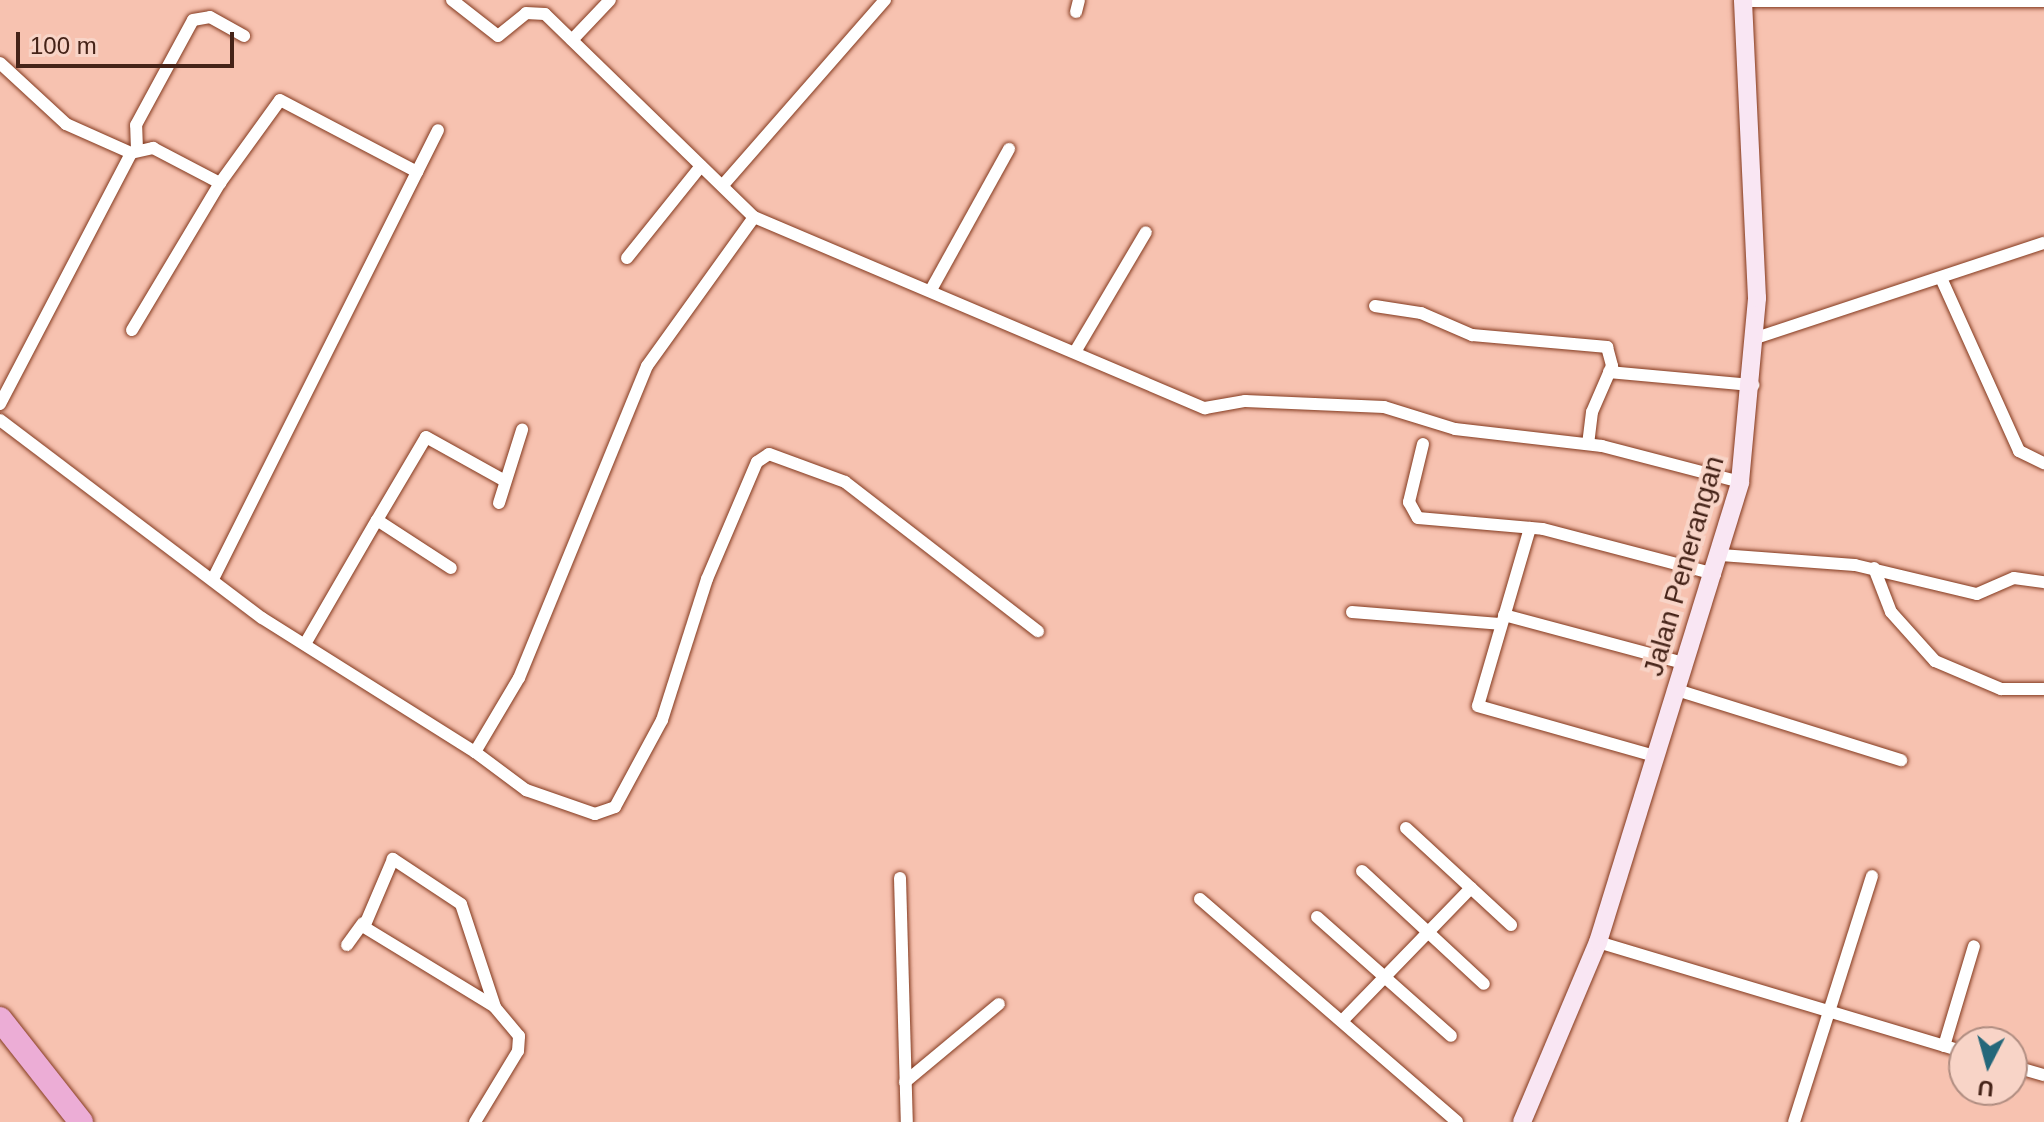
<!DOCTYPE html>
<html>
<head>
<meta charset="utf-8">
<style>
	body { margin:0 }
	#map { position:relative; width:2044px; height:1122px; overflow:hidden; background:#f7c2b0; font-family:Arial,sans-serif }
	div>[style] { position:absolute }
	.roads { filter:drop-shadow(0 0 2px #83391e) drop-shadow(0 0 2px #83391e) }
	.street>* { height:12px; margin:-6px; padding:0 6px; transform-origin:6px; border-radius:6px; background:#fff }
	.secondary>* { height:18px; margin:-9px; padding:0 9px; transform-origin:9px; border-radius:9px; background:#f9e6f3 }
	.highway>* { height:24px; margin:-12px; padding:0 12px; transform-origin:12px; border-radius:12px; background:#ecadd6 }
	span { translate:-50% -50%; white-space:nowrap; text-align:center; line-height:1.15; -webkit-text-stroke:8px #f8d4c7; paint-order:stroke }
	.street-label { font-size:28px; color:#452318 }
	.north { position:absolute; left:1948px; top:1026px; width:80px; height:80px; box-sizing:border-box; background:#f8d4c7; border:2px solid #b08d81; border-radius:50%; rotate:186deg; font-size:22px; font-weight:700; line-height:32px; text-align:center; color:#452318 }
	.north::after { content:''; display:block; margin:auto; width:28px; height:36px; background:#24677a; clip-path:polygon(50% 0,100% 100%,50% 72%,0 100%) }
	.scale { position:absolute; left:16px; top:32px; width:218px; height:36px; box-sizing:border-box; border:4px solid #452318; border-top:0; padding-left:10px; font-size:24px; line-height:28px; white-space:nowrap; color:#452318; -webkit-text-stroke:6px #f8d4c7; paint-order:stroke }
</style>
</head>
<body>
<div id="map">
	<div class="roads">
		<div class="street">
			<i style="left:452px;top:0;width:58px;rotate:38deg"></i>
			<i style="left:498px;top:36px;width:36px;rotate:-39deg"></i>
			<i style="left:526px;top:13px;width:19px;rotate:3deg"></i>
			<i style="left:545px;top:14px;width:291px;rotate:44.2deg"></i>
			<i style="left:1743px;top:1px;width:301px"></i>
			<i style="left:1076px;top:12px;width:12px;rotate:-76deg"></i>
			<i style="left:572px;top:40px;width:55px;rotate:-46.5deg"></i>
			<i style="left:0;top:63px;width:90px;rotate:42.7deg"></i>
			<i style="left:66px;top:124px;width:71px;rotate:24deg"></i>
			<i style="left:137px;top:150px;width:25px;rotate:-92deg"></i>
			<i style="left:136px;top:125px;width:119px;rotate:-61.5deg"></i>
			<i style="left:193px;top:20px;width:17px;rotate:-10deg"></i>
			<i style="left:210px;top:17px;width:39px;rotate:29deg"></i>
			<i style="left:723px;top:185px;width:246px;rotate:-48.8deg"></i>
			<i style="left:627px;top:258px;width:118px;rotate:-51.2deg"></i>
			<i style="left:1941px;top:278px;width:190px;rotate:65.7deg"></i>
			<i style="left:2019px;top:451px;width:28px;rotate:26deg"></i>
			<i style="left:932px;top:288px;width:159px;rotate:-61deg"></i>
			<i style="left:1375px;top:306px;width:47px;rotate:8.7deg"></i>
			<i style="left:1421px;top:313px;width:56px;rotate:23.3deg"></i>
			<i style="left:1472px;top:335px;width:136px;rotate:5.1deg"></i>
			<i style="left:1607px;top:347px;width:20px;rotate:75deg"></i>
			<i style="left:1612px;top:366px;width:50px;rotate:113.5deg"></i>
			<i style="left:1592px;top:412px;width:32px;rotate:97deg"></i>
			<i style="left:132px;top:330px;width:171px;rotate:-59.1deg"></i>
			<i style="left:220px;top:183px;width:102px;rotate:-54.1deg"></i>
			<i style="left:280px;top:100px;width:155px;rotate:27.7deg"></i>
			<i style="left:1756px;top:338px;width:303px;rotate:-18.3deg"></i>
			<i style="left:1075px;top:352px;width:139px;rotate:-59.4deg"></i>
			<i style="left:1609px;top:372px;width:145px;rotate:5.2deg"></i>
			<i style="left:0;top:404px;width:283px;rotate:-62.4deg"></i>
			<i style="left:131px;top:153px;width:23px;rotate:-13deg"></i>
			<i style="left:153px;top:148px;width:76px;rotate:27.6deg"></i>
			<i style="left:0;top:420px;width:328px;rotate:37.1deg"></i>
			<i style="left:262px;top:618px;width:252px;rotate:32.2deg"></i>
			<i style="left:475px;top:752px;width:86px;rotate:-59.3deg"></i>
			<i style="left:519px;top:678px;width:337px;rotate:-67.7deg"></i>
			<i style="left:647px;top:366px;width:183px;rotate:-54.3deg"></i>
			<i style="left:754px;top:217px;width:490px;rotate:23deg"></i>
			<i style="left:1205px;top:408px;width:41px;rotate:-9.9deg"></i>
			<i style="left:1245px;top:401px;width:139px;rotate:2.5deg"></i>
			<i style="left:1384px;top:407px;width:74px;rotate:17.2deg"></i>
			<i style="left:1455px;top:429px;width:148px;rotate:6.6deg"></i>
			<i style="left:1602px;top:446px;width:143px;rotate:14.6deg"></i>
			<i style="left:1423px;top:444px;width:60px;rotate:103.6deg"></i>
			<i style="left:1409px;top:502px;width:18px;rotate:61deg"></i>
			<i style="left:1418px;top:518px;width:125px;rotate:5deg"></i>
			<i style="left:1543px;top:529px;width:178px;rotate:14.7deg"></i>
			<i style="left:499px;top:503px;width:77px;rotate:-72.5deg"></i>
			<i style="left:377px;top:520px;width:96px;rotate:-59.4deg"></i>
			<i style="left:426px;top:437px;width:90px;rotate:29.1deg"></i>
			<i style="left:1530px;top:528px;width:185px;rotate:106.3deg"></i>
			<i style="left:1478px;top:706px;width:184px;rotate:15.8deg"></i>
			<i style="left:1721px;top:555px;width:134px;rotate:4.3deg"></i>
			<i style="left:1855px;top:565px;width:125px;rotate:13.4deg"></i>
			<i style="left:1977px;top:594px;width:40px;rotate:-23.4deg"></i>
			<i style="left:2014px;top:578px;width:30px;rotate:8deg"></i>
			<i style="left:1874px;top:568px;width:47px;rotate:68.9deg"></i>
			<i style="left:1891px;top:612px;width:66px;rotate:48.1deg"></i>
			<i style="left:1935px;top:661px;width:72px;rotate:23deg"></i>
			<i style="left:2001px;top:689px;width:43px"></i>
			<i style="left:213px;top:579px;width:502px;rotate:-63.38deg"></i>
			<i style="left:1352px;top:612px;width:148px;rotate:4.6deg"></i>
			<i style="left:1504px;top:615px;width:189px;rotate:15deg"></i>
			<i style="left:305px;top:644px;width:143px;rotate:-59.9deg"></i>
			<i style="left:377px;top:520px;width:88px;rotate:33deg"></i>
			<i style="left:1677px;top:690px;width:235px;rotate:17.4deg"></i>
			<i style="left:475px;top:752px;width:64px;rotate:36.7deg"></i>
			<i style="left:526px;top:790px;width:73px;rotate:19.2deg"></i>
			<i style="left:595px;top:814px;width:21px;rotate:-19deg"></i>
			<i style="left:615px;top:807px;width:99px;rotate:-61.6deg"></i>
			<i style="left:662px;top:720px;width:148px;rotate:-72.3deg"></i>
			<i style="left:707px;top:579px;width:127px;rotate:-66.9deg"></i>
			<i style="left:757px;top:462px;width:14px;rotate:-34deg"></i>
			<i style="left:769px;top:454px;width:81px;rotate:20.2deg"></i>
			<i style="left:845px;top:482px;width:244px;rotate:37.7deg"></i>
			<i style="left:1406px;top:828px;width:143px;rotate:42.7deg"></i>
			<i style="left:1362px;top:871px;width:166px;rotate:42.8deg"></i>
			<i style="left:900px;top:878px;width:244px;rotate:88.4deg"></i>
			<i style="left:1200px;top:899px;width:340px;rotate:40.9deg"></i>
			<i style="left:1317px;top:917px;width:179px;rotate:41.6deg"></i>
			<i style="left:1598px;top:942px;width:382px;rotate:16.7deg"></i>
			<i style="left:347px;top:945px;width:27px;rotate:-54deg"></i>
			<i style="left:1343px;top:1020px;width:184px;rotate:-45.9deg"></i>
			<i style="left:1944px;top:1046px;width:104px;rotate:-73.3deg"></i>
			<i style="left:2012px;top:1066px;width:33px;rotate:16deg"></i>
			<i style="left:905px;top:1082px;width:122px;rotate:-39.7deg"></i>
			<i style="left:475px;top:1122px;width:83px;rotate:-58.8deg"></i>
			<i style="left:518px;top:1051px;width:15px;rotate:-86deg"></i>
			<i style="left:519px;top:1036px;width:38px;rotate:-130deg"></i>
			<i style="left:495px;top:1007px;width:108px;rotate:-108.3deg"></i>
			<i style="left:461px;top:904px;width:82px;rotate:-146.5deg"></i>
			<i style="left:393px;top:859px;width:74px;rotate:113.1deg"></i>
			<i style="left:364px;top:927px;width:153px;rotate:31.4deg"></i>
			<i style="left:1794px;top:1122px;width:258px;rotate:-72.4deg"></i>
		</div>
		<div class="secondary">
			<i style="left:1522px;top:1122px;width:195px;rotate:-67.1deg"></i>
			<i style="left:1598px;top:942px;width:481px;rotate:-72.8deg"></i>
			<i style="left:1740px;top:482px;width:185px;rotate:-84.7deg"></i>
			<i style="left:1757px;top:298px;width:298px;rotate:-92.7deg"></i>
		</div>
		<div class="highway">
			<i style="left:0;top:1019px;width:131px;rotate:51.8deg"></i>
		</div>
	</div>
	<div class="street-label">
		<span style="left:1684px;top:566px;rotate:-74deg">Jalan Penerangan</span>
	</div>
	<div class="north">U</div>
	<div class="scale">100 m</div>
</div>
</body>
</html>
